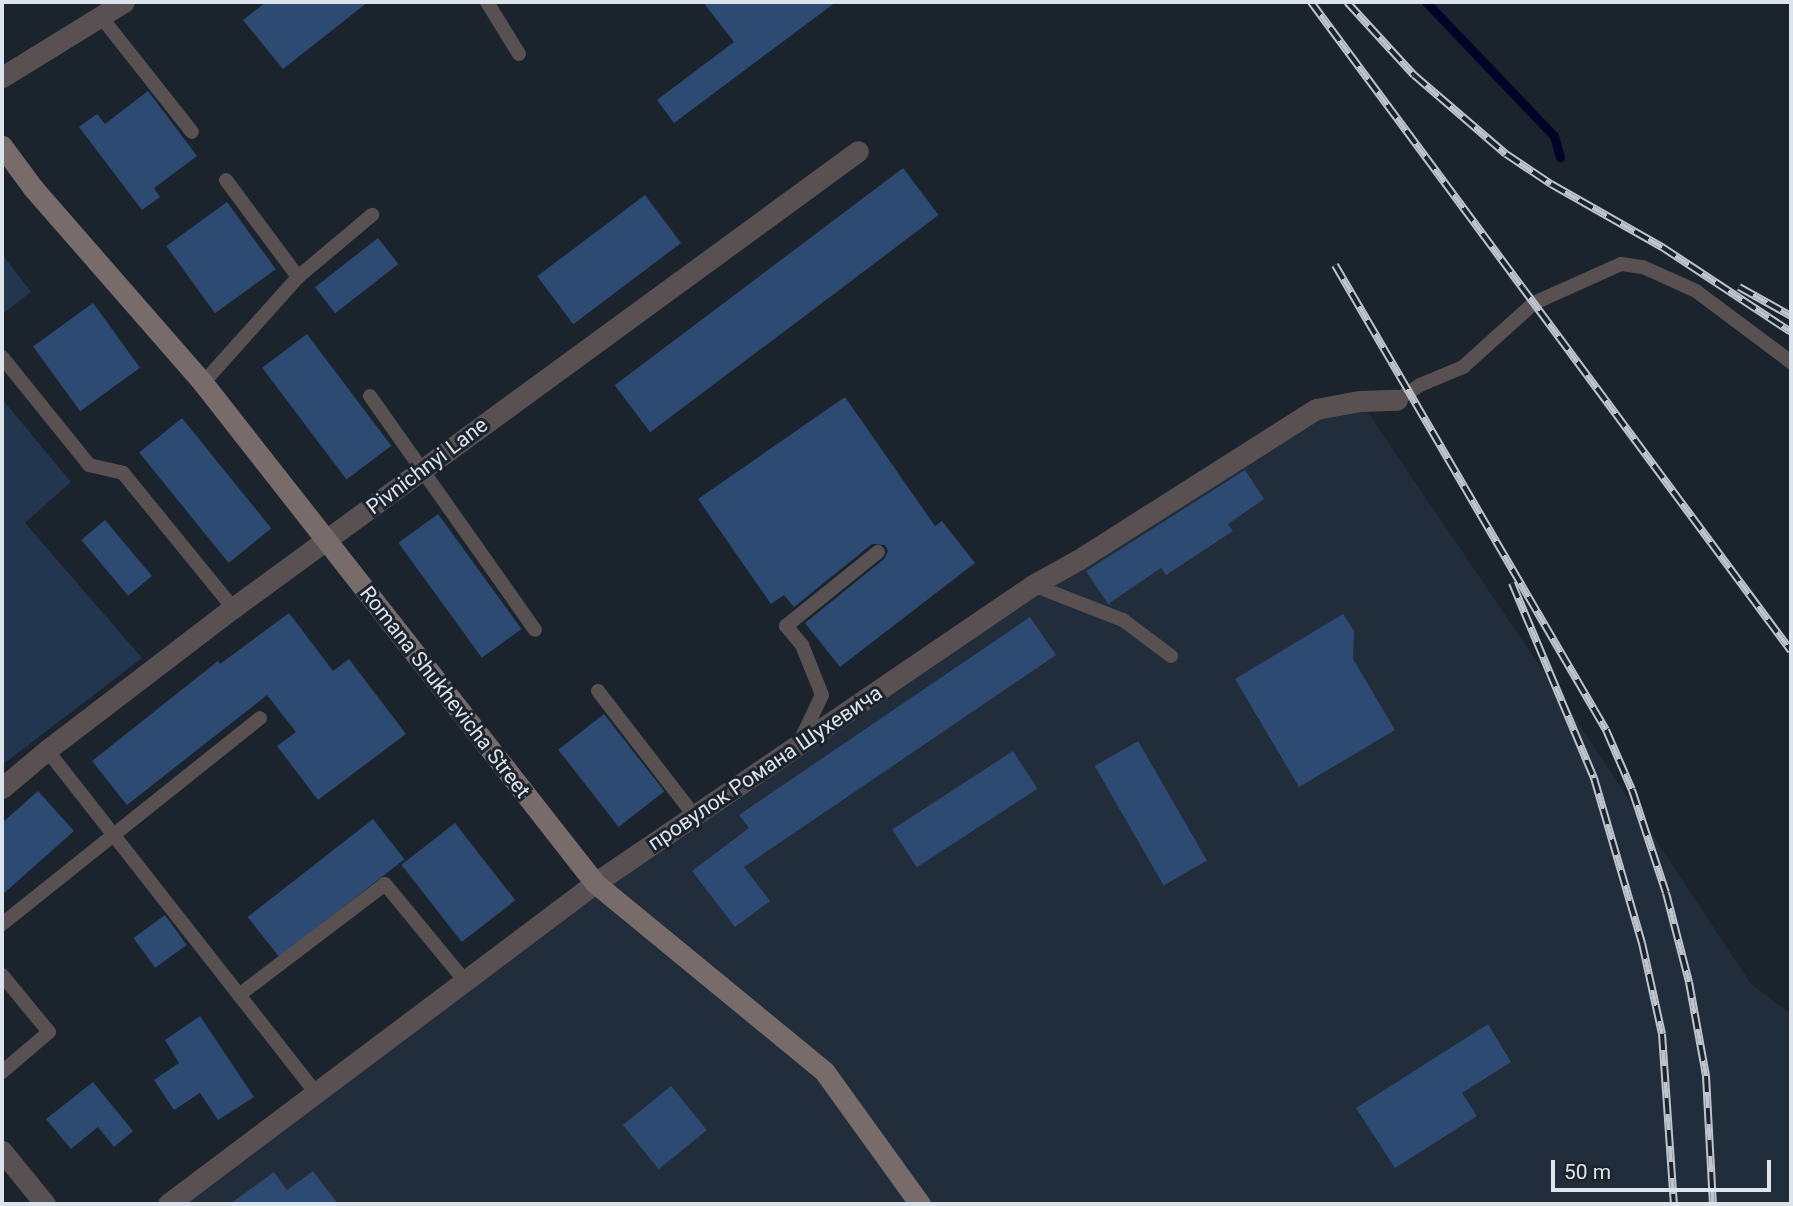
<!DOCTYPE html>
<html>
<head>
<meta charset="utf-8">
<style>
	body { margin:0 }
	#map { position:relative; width:1793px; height:1206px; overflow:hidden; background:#1b232d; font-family:Roboto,sans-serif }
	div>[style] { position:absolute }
	.built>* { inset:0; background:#222d3c }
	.green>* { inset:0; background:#233650 }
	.stream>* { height:9px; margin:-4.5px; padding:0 4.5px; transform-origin:4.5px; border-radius:4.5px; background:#000426 }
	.building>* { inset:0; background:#2d4a73; transform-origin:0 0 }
	.lane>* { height:14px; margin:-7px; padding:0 7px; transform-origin:7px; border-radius:7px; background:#595151 }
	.street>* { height:21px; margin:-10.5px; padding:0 10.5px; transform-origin:10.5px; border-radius:10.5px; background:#595151 }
	.secondary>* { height:21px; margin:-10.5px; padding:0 10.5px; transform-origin:10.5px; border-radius:10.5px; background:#786c6b }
	.rail>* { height:8px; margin-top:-4px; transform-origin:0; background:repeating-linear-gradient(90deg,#1b232d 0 16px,#bec4cc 0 32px); box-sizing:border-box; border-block:2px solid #bec4cc }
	span { translate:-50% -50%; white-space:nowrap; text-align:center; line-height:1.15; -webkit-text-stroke:6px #1b232d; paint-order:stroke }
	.street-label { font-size:21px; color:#dde3ea }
	.frame { position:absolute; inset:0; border:4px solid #dde3ea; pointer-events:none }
	.scale { position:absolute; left:1551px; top:1160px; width:220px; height:32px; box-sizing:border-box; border:4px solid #dde3ea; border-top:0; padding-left:9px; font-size:21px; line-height:24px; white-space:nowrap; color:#dde3ea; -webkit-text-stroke:5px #1b232d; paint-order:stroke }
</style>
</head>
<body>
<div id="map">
	<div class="built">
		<i style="clip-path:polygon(1360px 401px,1571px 712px,1751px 984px,1791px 1014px,1791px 1204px,172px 1204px,595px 883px,1316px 409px)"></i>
	</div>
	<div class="green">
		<i style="clip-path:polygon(2px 254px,31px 292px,2px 314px)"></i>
		<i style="clip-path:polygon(2px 399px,71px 482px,25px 523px,142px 658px,2px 765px)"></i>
	</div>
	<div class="stream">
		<i style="left:1426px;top:2px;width:185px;rotate:46.3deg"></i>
		<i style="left:1554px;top:136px;width:22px;rotate:74deg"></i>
	</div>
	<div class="building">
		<i style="clip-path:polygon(266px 2px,368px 2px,283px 69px,243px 20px)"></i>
		<i style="clip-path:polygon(703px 2px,836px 2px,674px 123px,657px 100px,734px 42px)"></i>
		<i style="clip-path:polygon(148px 91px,197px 156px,154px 188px,160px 197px,142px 210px,79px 127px,97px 114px,105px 124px)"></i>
		<i style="left:903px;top:168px;width:59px;height:361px;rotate:53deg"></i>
		<i style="left:645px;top:195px;width:60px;height:135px;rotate:53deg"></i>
		<i style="left:227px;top:202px;width:83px;height:75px;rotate:54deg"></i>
		<i style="left:378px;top:238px;width:33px;height:80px;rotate:52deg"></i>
		<i style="left:93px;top:303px;width:80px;height:74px;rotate:54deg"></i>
		<i style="left:307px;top:334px;width:140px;height:56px;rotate:53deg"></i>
		<i style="clip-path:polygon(845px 397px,935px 526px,942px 521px,975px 563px,840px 667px,805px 623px,884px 559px,888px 551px,885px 545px,872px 544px,794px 607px,784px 595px,771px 604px,698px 499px)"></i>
		<i style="left:182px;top:418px;width:142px;height:55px;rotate:51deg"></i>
		<i style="clip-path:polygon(1245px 470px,1264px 499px,1228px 524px,1233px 531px,1166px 575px,1161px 568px,1108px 604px,1086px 571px)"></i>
		<i style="left:438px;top:514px;width:142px;height:49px;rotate:54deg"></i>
		<i style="left:105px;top:520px;width:73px;height:31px;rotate:50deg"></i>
		<i style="clip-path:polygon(289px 613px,333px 671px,349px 659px,406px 734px,318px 800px,277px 746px,296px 732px,267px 695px,127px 805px,92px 761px,218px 661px,220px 664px)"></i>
		<i style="clip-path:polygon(1343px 614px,1354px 631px,1353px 659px,1395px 730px,1299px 787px,1235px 679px)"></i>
		<i style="clip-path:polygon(1030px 617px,1056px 655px,744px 867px,770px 901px,735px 927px,692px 871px,749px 828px,739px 815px)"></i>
		<i style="left:604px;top:714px;width:98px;height:58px;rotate:52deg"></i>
		<i style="left:1138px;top:741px;width:138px;height:50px;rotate:60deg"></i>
		<i style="left:1013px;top:751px;width:45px;height:144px;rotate:57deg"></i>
		<i style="clip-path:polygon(38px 791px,74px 831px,2px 895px,2px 823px)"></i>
		<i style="left:373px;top:819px;width:51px;height:159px;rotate:52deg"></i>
		<i style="left:455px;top:823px;width:98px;height:68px;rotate:52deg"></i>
		<i style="left:165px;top:915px;width:37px;height:39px;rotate:54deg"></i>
		<i style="clip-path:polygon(200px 1016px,254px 1097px,218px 1120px,200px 1093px,174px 1110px,154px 1080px,179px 1063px,165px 1040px)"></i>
		<i style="clip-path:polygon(1488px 1024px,1511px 1062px,1462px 1093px,1477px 1116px,1395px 1168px,1356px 1108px)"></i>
		<i style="clip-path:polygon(93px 1082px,133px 1131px,114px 1147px,98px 1127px,71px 1149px,46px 1119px)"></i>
		<i style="left:671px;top:1086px;width:57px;height:62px;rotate:51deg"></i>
		<i style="clip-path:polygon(313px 1171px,338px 1204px,230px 1204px,274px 1172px,287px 1190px)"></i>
	</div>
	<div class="lane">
		<i style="left:487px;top:2px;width:61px;rotate:58.4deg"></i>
		<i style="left:102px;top:18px;width:145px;rotate:51.7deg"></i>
		<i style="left:226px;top:180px;width:121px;rotate:53.4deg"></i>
		<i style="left:2px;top:357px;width:139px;rotate:51.1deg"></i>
		<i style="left:89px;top:465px;width:35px;rotate:13deg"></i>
		<i style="left:123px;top:473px;width:174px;rotate:50.8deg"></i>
		<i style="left:203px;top:383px;width:142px;rotate:-48.1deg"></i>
		<i style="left:298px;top:277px;width:97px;rotate:-40deg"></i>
		<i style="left:370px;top:396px;width:286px;rotate:54.8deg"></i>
		<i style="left:1397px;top:400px;width:27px;rotate:-33deg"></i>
		<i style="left:1420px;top:385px;width:47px;rotate:-22.7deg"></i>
		<i style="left:1463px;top:367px;width:96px;rotate:-42deg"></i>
		<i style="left:1534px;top:303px;width:95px;rotate:-24.1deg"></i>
		<i style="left:1621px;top:264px;width:22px;rotate:8deg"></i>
		<i style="left:1643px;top:267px;width:58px;rotate:24.4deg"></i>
		<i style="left:1696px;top:291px;width:119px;rotate:36.8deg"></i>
		<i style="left:1033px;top:585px;width:97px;rotate:21.3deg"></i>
		<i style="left:1123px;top:620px;width:60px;rotate:36.9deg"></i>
		<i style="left:598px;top:691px;width:157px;rotate:52.3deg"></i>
		<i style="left:799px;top:743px;width:53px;rotate:-64.4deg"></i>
		<i style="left:822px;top:695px;width:54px;rotate:-111.8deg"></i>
		<i style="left:802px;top:645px;width:25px;rotate:-130deg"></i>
		<i style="left:786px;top:626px;width:118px;rotate:-38.8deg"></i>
		<i style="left:47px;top:750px;width:436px;rotate:51.9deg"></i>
		<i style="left:2px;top:924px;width:330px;rotate:-38.6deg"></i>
		<i style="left:2px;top:975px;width:74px;rotate:50.5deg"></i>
		<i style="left:49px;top:1032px;width:62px;rotate:139.6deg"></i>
		<i style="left:239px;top:995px;width:183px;rotate:-37.2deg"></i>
		<i style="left:385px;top:884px;width:126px;rotate:50.5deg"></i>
	</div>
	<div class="street">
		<i style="left:2px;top:77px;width:143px;rotate:-31.6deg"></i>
		<i style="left:2px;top:788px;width:59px;rotate:-40.2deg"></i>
		<i style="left:47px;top:750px;width:234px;rotate:-37.4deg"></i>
		<i style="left:233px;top:608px;width:774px;rotate:-36.17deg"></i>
		<i style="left:2px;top:1151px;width:68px;rotate:50.9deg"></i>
		<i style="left:168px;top:1204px;width:534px;rotate:-36.93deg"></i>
		<i style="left:595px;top:883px;width:530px;rotate:-34.23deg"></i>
		<i style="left:1033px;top:585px;width:51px;rotate:-29.1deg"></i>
		<i style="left:1078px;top:560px;width:282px;rotate:-32.4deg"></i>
		<i style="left:1316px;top:409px;width:45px;rotate:-10.3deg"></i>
		<i style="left:1360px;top:401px;width:37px;rotate:-2deg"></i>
	</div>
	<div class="secondary">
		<i style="left:2px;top:146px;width:52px;rotate:53.6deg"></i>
		<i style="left:33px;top:188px;width:259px;rotate:48.9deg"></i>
		<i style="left:203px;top:383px;width:635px;rotate:51.9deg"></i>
		<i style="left:595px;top:883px;width:296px;rotate:39.4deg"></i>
		<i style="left:824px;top:1071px;width:164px;rotate:54.2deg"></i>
	</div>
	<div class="rail">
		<i style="left:1311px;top:2px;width:807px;rotate:53.51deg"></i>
		<i style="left:1347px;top:2px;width:99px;rotate:47.5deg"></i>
		<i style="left:1414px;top:75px;width:121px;rotate:40.7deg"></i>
		<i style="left:1506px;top:154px;width:54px;rotate:33.7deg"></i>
		<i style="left:1551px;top:184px;width:128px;rotate:29.6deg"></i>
		<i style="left:1662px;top:247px;width:154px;rotate:33.4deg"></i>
		<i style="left:1335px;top:265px;width:538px;rotate:59.77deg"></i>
		<i style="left:1606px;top:730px;width:65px;rotate:66.6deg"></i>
		<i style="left:1632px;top:790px;width:108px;rotate:71.7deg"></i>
		<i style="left:1666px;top:893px;width:92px;rotate:75.5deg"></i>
		<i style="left:1689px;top:982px;width:96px;rotate:79.7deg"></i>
		<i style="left:1706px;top:1076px;width:128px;rotate:86.9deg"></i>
		<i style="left:1739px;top:287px;width:60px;rotate:29.1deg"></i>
		<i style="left:1512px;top:583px;width:212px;rotate:67.2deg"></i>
		<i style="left:1594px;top:778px;width:172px;rotate:73.8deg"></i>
		<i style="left:1642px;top:943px;width:93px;rotate:77.6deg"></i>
		<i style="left:1662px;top:1034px;width:170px;rotate:86deg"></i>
	</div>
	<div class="street-label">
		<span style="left:427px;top:466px;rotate:-37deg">Pivnichnyi Lane</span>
		<span style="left:445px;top:692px;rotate:52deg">Romana Shukhevicha Street</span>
		<span style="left:765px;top:768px;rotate:-34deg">провулок Романа Шухевича</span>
	</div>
	<div class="frame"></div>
	<div class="scale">50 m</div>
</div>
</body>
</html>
